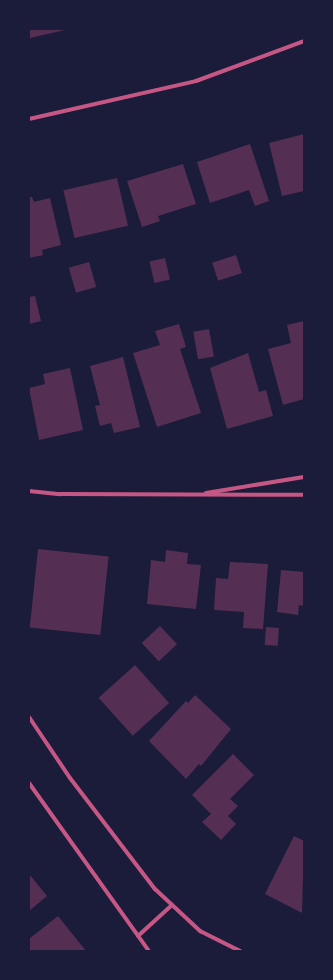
<!DOCTYPE html>
<html>
<head>
<meta charset="utf-8">
<style>
	body { margin:0 }
	#map { position:relative; width:333px; height:980px; overflow:hidden; background:#1b1b3a; font-family:"Titillium Web",sans-serif }
	div>[style] { position:absolute }
	.building>* { inset:0; background:#542f53; transform-origin:0 0 }
	.minor>* { height:4px; margin:-2px; padding:0 2px; transform-origin:2px; border-radius:2px; background:#c65784 }
	span { translate:-50% -50%; white-space:nowrap; text-align:center; line-height:1.15; -webkit-text-stroke:4px #1b1b3a; paint-order:stroke }
	.frame { position:absolute; inset:0; border:30px solid #1b1b3a; pointer-events:none }
</style>
</head>
<body>
<div id="map">
	<div class="building">
		<i style="clip-path:polygon(29px 29px,65px 29px,65px 30px,30px 38px)"></i>
		<i style="clip-path:polygon(304px 134px,304px 191px,282px 196px,269px 143px)"></i>
		<i style="clip-path:polygon(250px 144px,269px 201px,255px 206px,249px 190px,210px 203px,197px 162px)"></i>
		<i style="clip-path:polygon(183px 164px,196px 204px,158px 216px,160px 221px,142px 227px,127px 181px)"></i>
		<i style="left:117px;top:178px;width:49px;height:55px;rotate:77deg"></i>
		<i style="clip-path:polygon(29px 197px,32px 197px,34px 202px,50px 198px,61px 245px,42px 250px,43px 255px,29px 258px)"></i>
		<i style="left:236px;top:255px;width:19px;height:25px;rotate:72deg"></i>
		<i style="left:165px;top:258px;width:22px;height:16px;rotate:77deg"></i>
		<i style="left:89px;top:262px;width:26px;height:21px;rotate:74deg"></i>
		<i style="clip-path:polygon(35px 296px,41px 321px,29px 324px,29px 297px)"></i>
		<i style="clip-path:polygon(304px 321px,304px 399px,283px 405px,268px 349px,291px 343px,287px 325px)"></i>
		<i style="clip-path:polygon(179px 324px,186px 347px,180px 349px,201px 413px,157px 427px,133px 353px,160px 345px,155px 331px)"></i>
		<i style="left:209px;top:329px;width:28px;height:16px;rotate:80deg"></i>
		<i style="clip-path:polygon(248px 353px,259px 392px,266px 390px,273px 416px,227px 429px,210px 368px)"></i>
		<i style="clip-path:polygon(123px 357px,140px 427px,114px 433px,111px 423px,100px 426px,95px 406px,100px 405px,90px 366px)"></i>
		<i style="clip-path:polygon(70px 368px,83px 430px,39px 440px,29px 388px,45px 384px,43px 374px)"></i>
		<i style="left:38px;top:549px;width:71px;height:79px;rotate:6deg"></i>
		<i style="clip-path:polygon(166px 550px,188px 553px,187px 564px,201px 565px,196px 609px,147px 604px,151px 560px,165px 562px)"></i>
		<i style="clip-path:polygon(230px 562px,268px 564px,263px 629px,243px 628px,244px 612px,214px 610px,216px 578px,228px 579px)"></i>
		<i style="clip-path:polygon(281px 570px,304px 572px,304px 606px,299px 605px,298px 615px,277px 612px)"></i>
		<i style="left:160px;top:626px;width:25px;height:25px;rotate:47deg"></i>
		<i style="left:266px;top:627px;width:13px;height:18px;rotate:4deg"></i>
		<i style="left:135px;top:665px;width:51px;height:49px;rotate:48deg"></i>
		<i style="clip-path:polygon(195px 695px,231px 729px,201px 766px,199px 764px,186px 779px,149px 741px,186px 701px,188px 703px)"></i>
		<i style="clip-path:polygon(233px 754px,254px 775px,230px 799px,238px 806px,228px 816px,236px 824px,221px 840px,202px 822px,211px 814px,192px 795px)"></i>
		<i style="clip-path:polygon(294px 836px,304px 841px,302px 913px,265px 894px)"></i>
		<i style="clip-path:polygon(29px 874px,47px 896px,29px 911px)"></i>
		<i style="clip-path:polygon(58px 916px,86px 951px,29px 951px,29px 939px)"></i>
	</div>
	<div class="minor">
		<i style="left:29px;top:119px;width:171px;rotate:-12.8deg"></i>
		<i style="left:196px;top:81px;width:115px;rotate:-20.3deg"></i>
		<i style="left:29px;top:491px;width:31px;rotate:6deg"></i>
		<i style="left:60px;top:494px;width:244px;rotate:0.2deg"></i>
		<i style="left:206px;top:493px;width:99px;rotate:-9.3deg"></i>
		<i style="left:29px;top:717px;width:73px;rotate:56.1deg"></i>
		<i style="left:70px;top:778px;width:140px;rotate:52.6deg"></i>
		<i style="left:155px;top:889px;width:62px;rotate:43deg"></i>
		<i style="left:200px;top:931px;width:45px;rotate:26.6deg"></i>
		<i style="left:29px;top:783px;width:206px;rotate:54.5deg"></i>
		<i style="left:138px;top:936px;width:46px;rotate:-42.4deg"></i>
	</div>
	<div class="frame"></div>
</div>
</body>
</html>
